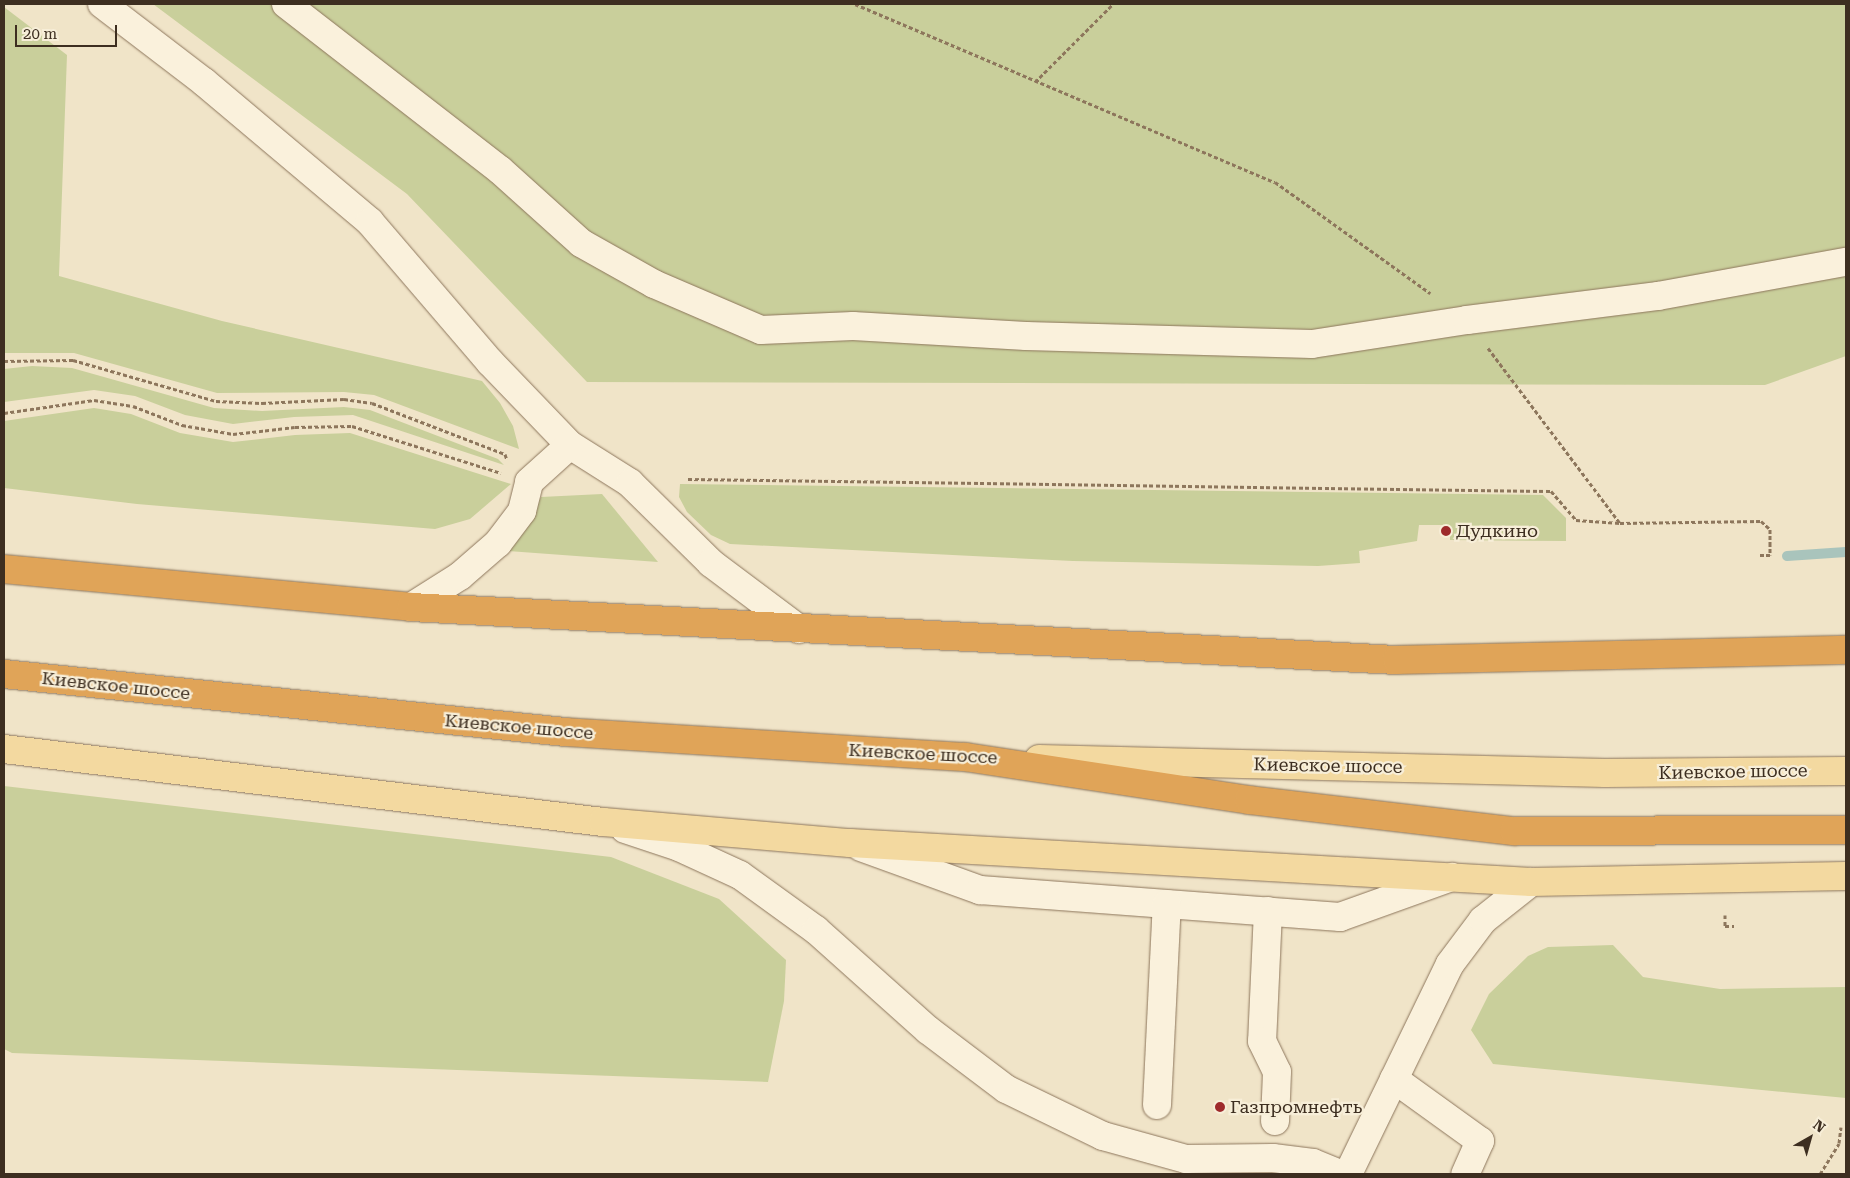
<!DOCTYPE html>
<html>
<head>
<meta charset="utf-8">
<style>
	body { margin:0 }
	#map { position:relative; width:1850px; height:1178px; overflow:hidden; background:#f0e4c8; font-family:"Roboto Serif",serif }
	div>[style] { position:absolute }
	.green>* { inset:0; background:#c9cf9b }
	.stream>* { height:10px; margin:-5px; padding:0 5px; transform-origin:5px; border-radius:5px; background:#a9c4bc }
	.path>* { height:3px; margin-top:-1.5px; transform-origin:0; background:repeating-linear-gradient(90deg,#8d765c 0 4px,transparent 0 6.5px) }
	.roads { filter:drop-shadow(0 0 1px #8d765c) drop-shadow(0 0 1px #8d765c) }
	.minor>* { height:28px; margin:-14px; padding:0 14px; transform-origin:14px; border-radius:14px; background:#faf1dc }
	.major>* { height:28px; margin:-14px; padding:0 14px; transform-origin:14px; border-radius:14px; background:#f3d9a0 }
	.highway>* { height:28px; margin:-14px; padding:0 14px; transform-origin:14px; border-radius:14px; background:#e0a458 }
	.dots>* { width:14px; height:14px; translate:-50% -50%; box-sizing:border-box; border:2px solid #f7eed8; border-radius:50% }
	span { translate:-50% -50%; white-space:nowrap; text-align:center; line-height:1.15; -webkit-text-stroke:4.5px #f7eed8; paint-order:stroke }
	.poi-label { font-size:18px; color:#3d2e20 }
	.left { translate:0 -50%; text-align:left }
	.street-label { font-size:18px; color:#3d2e20 }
	.frame { position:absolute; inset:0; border:5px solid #3d2e20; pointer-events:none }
	.north { position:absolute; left:1785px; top:1113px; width:50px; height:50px; -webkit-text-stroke:4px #f7eed8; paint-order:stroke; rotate:38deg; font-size:14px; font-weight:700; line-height:20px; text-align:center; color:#3d2e20 }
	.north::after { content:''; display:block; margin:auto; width:18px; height:22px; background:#3d2e20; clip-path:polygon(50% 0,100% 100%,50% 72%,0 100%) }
	.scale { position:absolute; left:15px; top:25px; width:102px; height:22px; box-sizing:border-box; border:2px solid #3d2e20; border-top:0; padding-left:6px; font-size:15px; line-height:18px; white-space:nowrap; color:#3d2e20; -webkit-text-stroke:4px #f7eed8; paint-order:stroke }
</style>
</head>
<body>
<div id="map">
	<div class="green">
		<i style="clip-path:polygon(153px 4px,1846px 4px,1846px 356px,1765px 385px,587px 382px,407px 194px)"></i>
		<i style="clip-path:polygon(4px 7px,67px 55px,59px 276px,222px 321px,482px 381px,500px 403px,513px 426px,519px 449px,374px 395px,344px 392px,217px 393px,74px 353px,4px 353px)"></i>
		<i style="clip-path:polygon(32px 366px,72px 368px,214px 408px,262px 411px,344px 407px,370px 410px,498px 459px,504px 465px,353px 415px,294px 417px,233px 424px,185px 415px,135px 396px,94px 390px,4px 402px,4px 369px)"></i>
		<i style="clip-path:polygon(94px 408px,131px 414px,180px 433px,233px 442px,295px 435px,350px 433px,511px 484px,470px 519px,435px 529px,137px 504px,4px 488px,4px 421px)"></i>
		<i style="clip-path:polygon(680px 484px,1543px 495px,1566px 518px,1566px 541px,1450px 540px,1450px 525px,1419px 525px,1417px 541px,1359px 551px,1360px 563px,1318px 566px,1073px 561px,730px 544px,711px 535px,687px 512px,679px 497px)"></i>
		<i style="clip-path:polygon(602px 494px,658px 562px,508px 551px,541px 497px)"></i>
		<i style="clip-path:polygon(4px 786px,611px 857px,719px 899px,786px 960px,784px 1001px,768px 1082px,12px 1053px,4px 1049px)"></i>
		<i style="clip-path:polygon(1613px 945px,1643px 977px,1720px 989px,1846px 987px,1846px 1098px,1493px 1064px,1471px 1030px,1489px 994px,1528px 956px,1548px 947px)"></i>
	</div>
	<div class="stream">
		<i style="left:1787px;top:556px;width:59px;rotate:-3.9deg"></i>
	</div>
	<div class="path">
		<i style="left:855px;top:4px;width:456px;rotate:23deg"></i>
		<i style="left:1275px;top:182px;width:191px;rotate:35.6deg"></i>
		<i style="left:1035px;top:82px;width:110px;rotate:-45deg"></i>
		<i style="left:1488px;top:348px;width:219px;rotate:53deg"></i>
		<i style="left:4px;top:361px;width:69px;rotate:-0.8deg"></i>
		<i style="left:73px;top:360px;width:149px;rotate:16deg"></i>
		<i style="left:216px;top:401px;width:46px;rotate:2.5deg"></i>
		<i style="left:262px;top:403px;width:82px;rotate:-2.8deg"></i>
		<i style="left:344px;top:399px;width:28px;rotate:8deg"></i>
		<i style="left:372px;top:403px;width:142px;rotate:21deg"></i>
		<i style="left:505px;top:454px;width:6px;rotate:72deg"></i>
		<i style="left:4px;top:413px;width:91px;rotate:-8.2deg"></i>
		<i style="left:94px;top:400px;width:39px;rotate:9deg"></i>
		<i style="left:133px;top:406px;width:53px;rotate:21.2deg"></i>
		<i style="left:182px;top:425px;width:52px;rotate:10deg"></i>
		<i style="left:233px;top:434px;width:62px;rotate:-6.4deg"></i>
		<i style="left:295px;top:427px;width:57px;rotate:-1deg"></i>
		<i style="left:352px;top:426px;width:156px;rotate:17.5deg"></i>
		<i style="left:688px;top:479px;width:863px;rotate:0.8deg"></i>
		<i style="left:1551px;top:491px;width:38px;rotate:49deg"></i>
		<i style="left:1576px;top:520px;width:44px;rotate:3.9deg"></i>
		<i style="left:1620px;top:523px;width:141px;rotate:-0.8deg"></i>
		<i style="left:1761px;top:521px;width:12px;rotate:42deg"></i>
		<i style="left:1770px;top:529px;width:26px;rotate:90deg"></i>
		<i style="left:1770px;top:555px;width:11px;rotate:180deg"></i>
		<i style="left:1725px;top:915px;width:11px;rotate:90deg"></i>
		<i style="left:1725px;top:926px;width:9px"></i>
		<i style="left:1820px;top:1174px;width:36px;rotate:-58deg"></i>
		<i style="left:1839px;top:1143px;width:16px;rotate:-83deg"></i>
	</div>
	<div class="roads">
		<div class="minor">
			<i style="left:102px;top:4px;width:128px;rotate:37.4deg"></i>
			<i style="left:204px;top:82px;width:217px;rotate:40.1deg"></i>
			<i style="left:370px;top:222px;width:184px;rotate:49.4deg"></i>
			<i style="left:490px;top:362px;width:115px;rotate:46.1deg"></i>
			<i style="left:570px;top:445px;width:71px;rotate:32.3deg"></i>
			<i style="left:630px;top:483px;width:114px;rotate:44.6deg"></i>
			<i style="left:711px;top:563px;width:110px;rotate:36.9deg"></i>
			<i style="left:286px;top:4px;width:271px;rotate:37.8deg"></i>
			<i style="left:500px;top:170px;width:109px;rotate:42deg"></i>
			<i style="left:581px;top:243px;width:84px;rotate:29.3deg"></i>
			<i style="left:654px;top:284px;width:116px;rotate:23.3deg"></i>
			<i style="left:761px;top:330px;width:92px;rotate:-2.5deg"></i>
			<i style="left:853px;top:326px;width:173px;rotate:3.3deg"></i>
			<i style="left:1026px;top:336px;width:286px;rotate:1.6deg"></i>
			<i style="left:1312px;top:344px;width:157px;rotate:-8.8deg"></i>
			<i style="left:1467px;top:320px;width:193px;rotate:-7.2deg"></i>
			<i style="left:1658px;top:296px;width:191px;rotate:-10.3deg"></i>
			<i style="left:411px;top:607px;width:58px;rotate:-32.3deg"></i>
			<i style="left:460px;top:576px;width:50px;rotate:-41deg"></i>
			<i style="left:498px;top:543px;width:40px;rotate:-53deg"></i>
			<i style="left:522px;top:511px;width:30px;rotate:-76deg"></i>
			<i style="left:529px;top:482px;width:55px;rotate:-42.1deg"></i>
			<i style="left:625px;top:829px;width:57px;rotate:18.4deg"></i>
			<i style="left:679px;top:847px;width:67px;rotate:24.7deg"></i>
			<i style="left:740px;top:875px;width:94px;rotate:35.9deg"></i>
			<i style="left:816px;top:930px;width:150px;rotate:41.8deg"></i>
			<i style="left:928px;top:1030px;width:98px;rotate:37.1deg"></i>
			<i style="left:1006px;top:1089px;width:108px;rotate:25.9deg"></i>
			<i style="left:1103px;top:1136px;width:86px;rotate:15.5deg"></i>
			<i style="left:1186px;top:1159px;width:87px;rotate:-0.7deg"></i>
			<i style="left:1273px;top:1158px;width:40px;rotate:7.1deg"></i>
			<i style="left:1313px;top:1163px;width:29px;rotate:22deg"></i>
			<i style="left:861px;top:847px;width:127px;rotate:19.9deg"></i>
			<i style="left:980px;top:890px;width:361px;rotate:4.3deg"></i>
			<i style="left:1340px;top:917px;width:119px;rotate:-19.7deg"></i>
			<i style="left:1268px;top:911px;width:130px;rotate:92.6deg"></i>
			<i style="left:1262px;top:1041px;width:34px;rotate:64deg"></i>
			<i style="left:1277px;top:1072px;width:49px;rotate:92.3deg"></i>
			<i style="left:1394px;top:1079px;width:106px;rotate:35.8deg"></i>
			<i style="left:1480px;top:1141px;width:36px;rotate:114deg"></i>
			<i style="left:1157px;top:1105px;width:201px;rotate:-87.2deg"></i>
			<i style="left:1348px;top:1174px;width:233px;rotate:-64.1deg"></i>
			<i style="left:1450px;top:964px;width:55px;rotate:-53.1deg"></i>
			<i style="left:1483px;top:920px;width:61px;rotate:-38.4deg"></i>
		</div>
		<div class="major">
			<i style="left:4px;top:749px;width:603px;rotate:6.95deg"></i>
			<i style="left:603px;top:822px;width:248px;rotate:4.9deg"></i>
			<i style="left:850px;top:843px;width:682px;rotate:3.28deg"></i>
			<i style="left:1531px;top:882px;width:315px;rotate:-1.1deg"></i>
			<i style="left:1039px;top:759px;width:566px;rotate:1.42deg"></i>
			<i style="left:1605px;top:773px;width:241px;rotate:-0.5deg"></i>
		</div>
		<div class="highway">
			<i style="left:4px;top:569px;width:409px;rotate:5.3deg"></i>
			<i style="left:411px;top:607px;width:987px;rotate:3.08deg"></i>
			<i style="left:1397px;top:660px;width:449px;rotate:-1.3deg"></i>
			<i style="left:4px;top:674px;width:564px;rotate:5.9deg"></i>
			<i style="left:565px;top:732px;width:401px;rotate:3.6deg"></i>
			<i style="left:965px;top:757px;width:287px;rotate:8.6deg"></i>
			<i style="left:1249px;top:800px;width:267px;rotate:6.7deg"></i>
			<i style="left:1514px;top:831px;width:332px;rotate:-0.2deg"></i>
		</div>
	</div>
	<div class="dots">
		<i style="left:1446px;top:531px;background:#9e2a2b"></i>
		<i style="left:1220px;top:1107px;background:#9e2a2b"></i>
	</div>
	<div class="poi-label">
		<span class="left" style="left:1456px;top:531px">Дудкино</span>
		<span class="left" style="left:1230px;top:1107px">Газпромнефть</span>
	</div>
	<div class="street-label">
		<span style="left:116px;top:686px;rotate:6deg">Киевское шоссе</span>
		<span style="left:519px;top:727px;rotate:5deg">Киевское шоссе</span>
		<span style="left:923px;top:754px;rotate:3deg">Киевское шоссе</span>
		<span style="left:1328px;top:766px;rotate:1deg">Киевское шоссе</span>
		<span style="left:1733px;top:772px;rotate:-1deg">Киевское шоссе</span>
	</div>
	<div class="frame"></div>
	<div class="north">N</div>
	<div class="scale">20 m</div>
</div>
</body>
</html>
